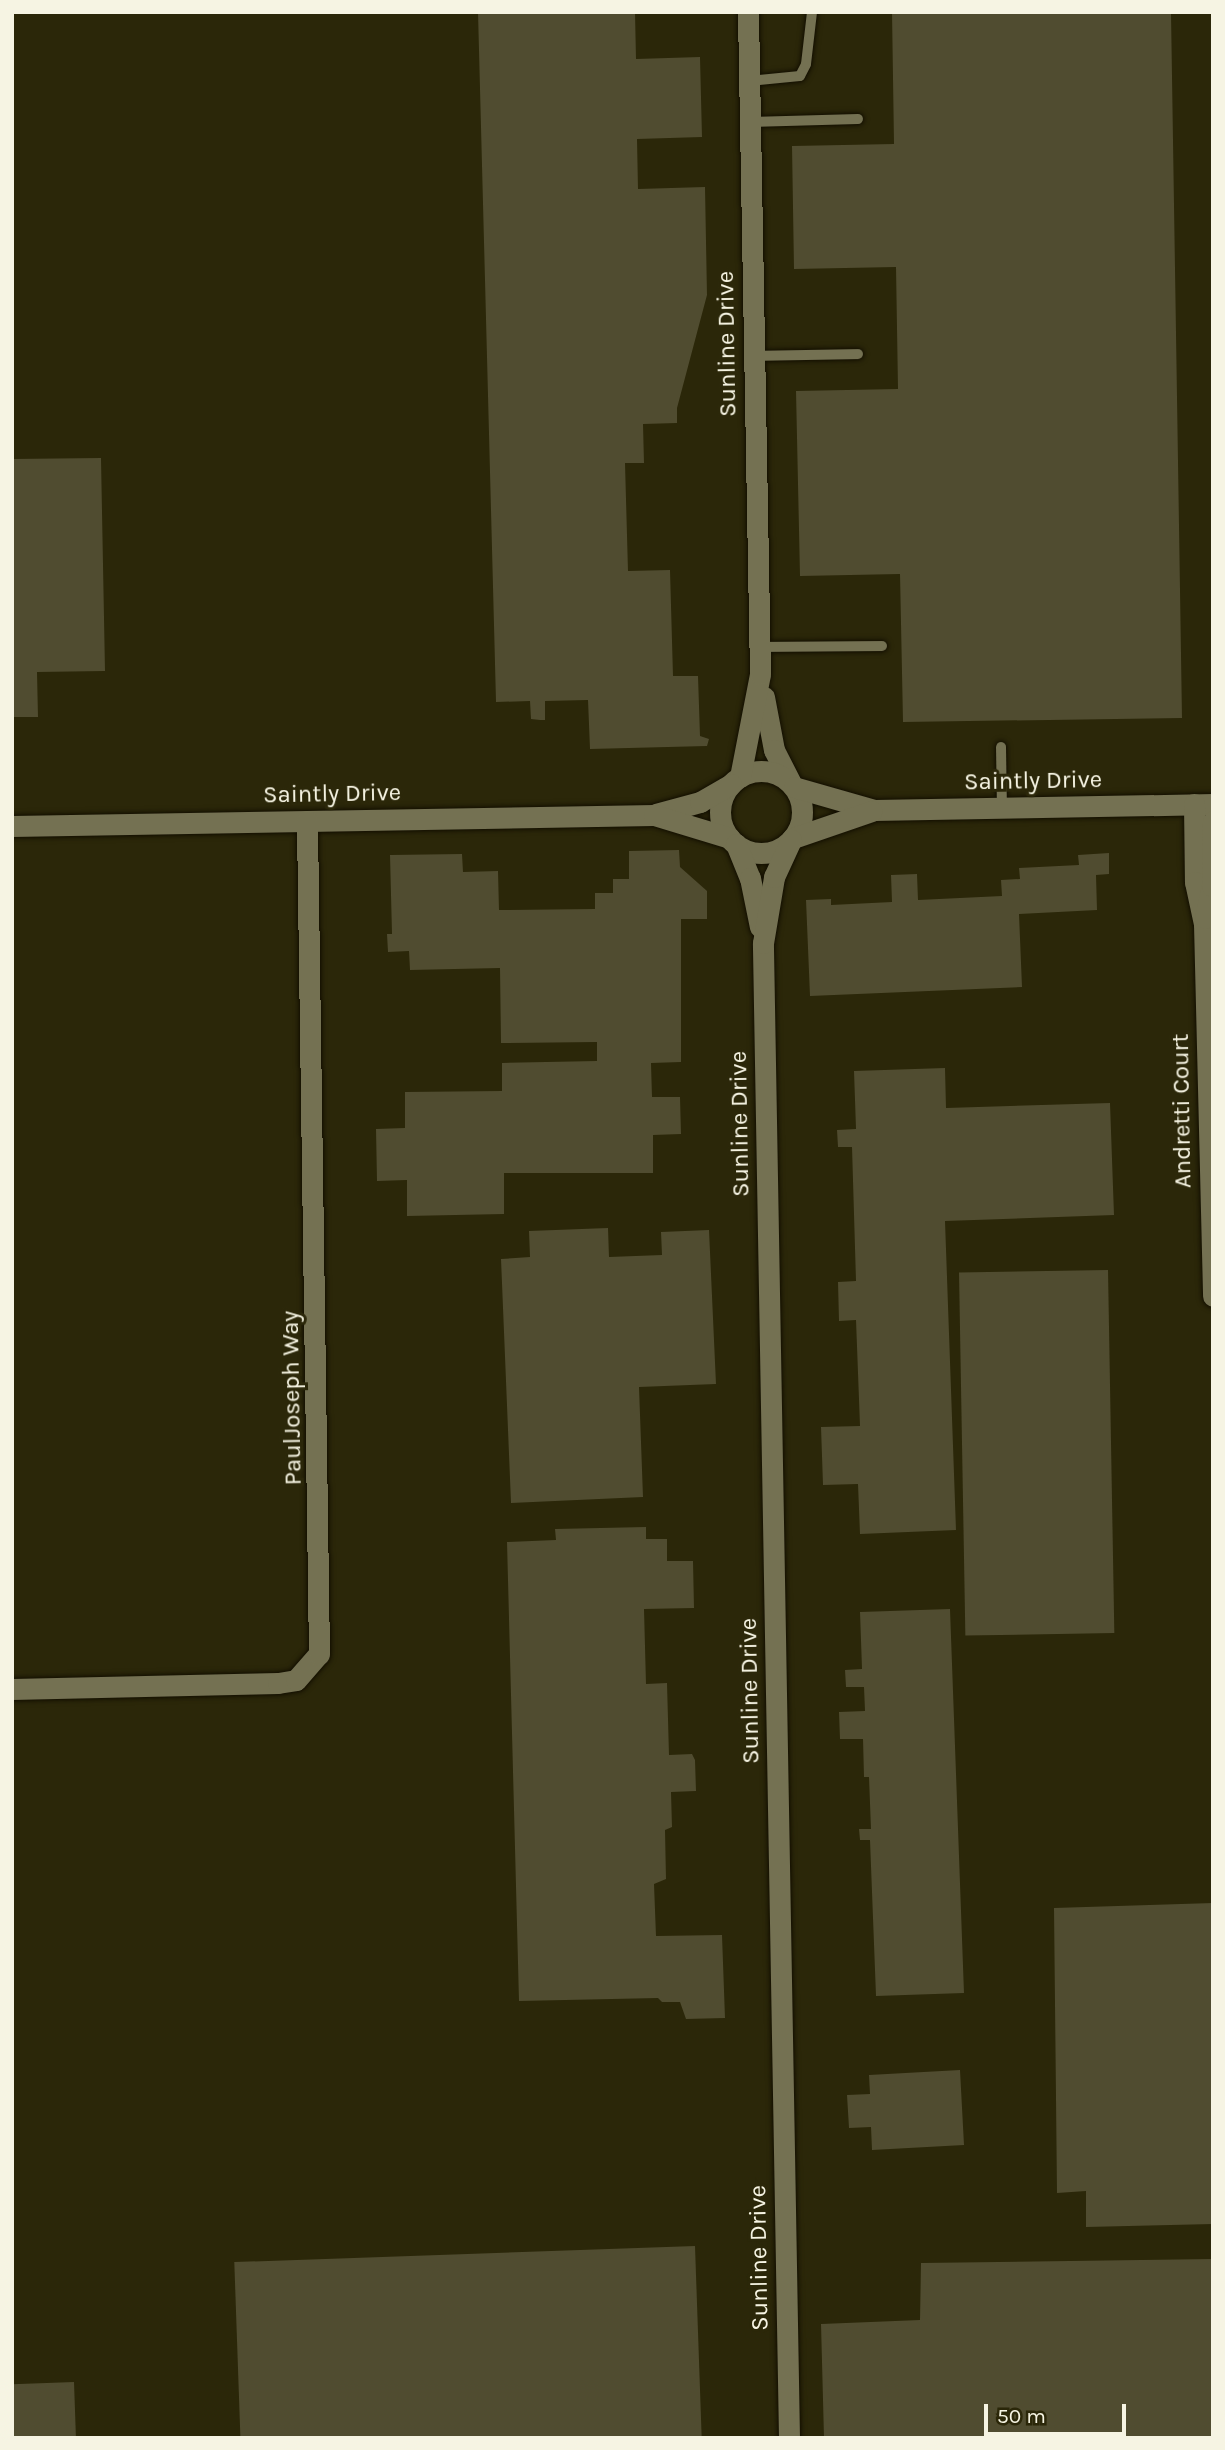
<!DOCTYPE html>
<html>
<head>
<meta charset="utf-8">
<style>
	body { margin:0 }
	#map { position:relative; width:1225px; height:2450px; overflow:hidden; background:#2b2709; font-family:Karla,sans-serif }
	div>[style] { position:absolute }
	.building>* { inset:0; background:#504c30; transform-origin:0 0 }
	.roads { filter:drop-shadow(0 0 2px #130f00) drop-shadow(0 0 2px #130f00) }
	.lane>* { height:10px; margin:-5px; padding:0 5px; transform-origin:5px; border-radius:5px; background:#747152 }
	.street>* { height:21px; margin:-10.5px; padding:0 10.5px; transform-origin:10.5px; border-radius:10.5px; background:#747152 }
	.street>.ring { margin:-10.5px; padding:0; box-sizing:content-box; background:none; border:21px solid #747152; border-radius:50% }
	span { translate:-50% -50%; white-space:nowrap; text-align:center; line-height:1.15; -webkit-text-stroke:6px #2b2709; paint-order:stroke }
	.street-label { font-size:24px; color:#f6f4e3 }
	.frame { position:absolute; inset:0; border:14px solid #f6f4e3; pointer-events:none }
	.scale { position:absolute; left:984px; top:2404px; width:142px; height:32px; box-sizing:border-box; border:4px solid #f6f4e3; border-top:0; padding-left:9px; font-size:21px; line-height:24px; white-space:nowrap; color:#f6f4e3; -webkit-text-stroke:5px #2b2709; paint-order:stroke }
</style>
</head>
<body>
<div id="map">
	<div class="building">
		<i style="clip-path:polygon(478px 12px,635px 12px,636px 59px,700px 57px,702px 137px,637px 139px,638px 189px,705px 187px,707px 295px,677px 408px,677px 423px,643px 424px,644px 463px,625px 463px,628px 571px,670px 570px,673px 676px,698px 676px,700px 736px,709px 739px,707px 746px,590px 749px,588px 700px,545px 701px,545px 720px,540px 720px,531px 719px,530px 701px,496px 702px)"></i>
		<i style="clip-path:polygon(892px 12px,1171px 12px,1182px 718px,903px 722px,900px 574px,800px 576px,796px 391px,898px 389px,896px 267px,794px 269px,792px 146px,894px 144px)"></i>
		<i style="clip-path:polygon(101px 458px,105px 671px,37px 672px,38px 717px,12px 717px,12px 459px)"></i>
		<i style="clip-path:polygon(679px 850px,680px 867px,707px 891px,707px 919px,681px 919px,681px 1062px,651px 1063px,652px 1097px,680px 1097px,681px 1134px,653px 1135px,653px 1173px,504px 1173px,504px 1214px,407px 1216px,407px 1180px,377px 1181px,376px 1129px,405px 1128px,405px 1092px,502px 1091px,502px 1063px,597px 1061px,597px 1042px,501px 1043px,500px 968px,410px 970px,409px 951px,388px 952px,387px 934px,392px 934px,390px 855px,462px 854px,463px 872px,498px 871px,499px 910px,595px 909px,595px 893px,613px 893px,613px 879px,629px 879px,629px 851px)"></i>
		<i style="clip-path:polygon(1109px 853px,1109px 874px,1096px 875px,1097px 910px,1019px 914px,1022px 987px,810px 996px,806px 900px,831px 899px,831px 905px,892px 902px,891px 875px,917px 874px,918px 900px,1002px 896px,1001px 880px,1020px 879px,1019px 868px,1079px 865px,1078px 855px)"></i>
		<i style="clip-path:polygon(945px 1068px,946px 1108px,1110px 1103px,1114px 1215px,945px 1221px,956px 1530px,860px 1534px,858px 1484px,823px 1485px,821px 1427px,860px 1426px,856px 1320px,839px 1321px,838px 1282px,856px 1281px,852px 1147px,838px 1147px,837px 1130px,856px 1129px,854px 1071px)"></i>
		<i style="clip-path:polygon(608px 1228px,609px 1257px,662px 1255px,661px 1232px,709px 1230px,716px 1384px,639px 1387px,643px 1497px,511px 1503px,501px 1259px,530px 1257px,529px 1231px)"></i>
		<i style="left:1108px;top:1270px;width:363px;height:149px;rotate:89deg"></i>
		<i style="clip-path:polygon(646px 1527px,646px 1539px,667px 1539px,667px 1561px,693px 1561px,694px 1608px,644px 1609px,646px 1684px,667px 1683px,669px 1755px,692px 1754px,695px 1760px,696px 1791px,671px 1792px,672px 1827px,665px 1830px,666px 1879px,654px 1884px,656px 1936px,722px 1935px,725px 2018px,686px 2019px,680px 2002px,662px 2002px,658px 1998px,519px 2001px,507px 1542px,556px 1540px,555px 1529px)"></i>
		<i style="clip-path:polygon(950px 1609px,964px 1993px,876px 1996px,870px 1840px,860px 1840px,859px 1829px,871px 1829px,869px 1777px,864px 1777px,863px 1739px,840px 1739px,839px 1712px,865px 1711px,864px 1687px,846px 1687px,845px 1670px,862px 1669px,860px 1612px)"></i>
		<i style="clip-path:polygon(1213px 1903px,1213px 2224px,1086px 2227px,1086px 2191px,1057px 2193px,1054px 1908px)"></i>
		<i style="clip-path:polygon(960px 2070px,964px 2145px,872px 2150px,871px 2127px,849px 2128px,847px 2095px,870px 2094px,869px 2075px)"></i>
		<i style="left:695px;top:2246px;width:192px;height:461px;rotate:88deg"></i>
		<i style="clip-path:polygon(1213px 2259px,1213px 2438px,824px 2438px,821px 2324px,920px 2320px,921px 2263px)"></i>
		<i style="left:74px;top:2382px;width:56px;height:62px;rotate:88deg"></i>
	</div>
	<div class="roads">
		<div class="lane">
			<i style="left:749px;top:81px;width:51px;rotate:-5.6deg"></i>
			<i style="left:800px;top:76px;width:13px;rotate:-63deg"></i>
			<i style="left:806px;top:64px;width:52px;rotate:-83.4deg"></i>
			<i style="left:750px;top:122px;width:108px;rotate:-1.6deg"></i>
			<i style="left:754px;top:356px;width:104px;rotate:-1.1deg"></i>
			<i style="left:759px;top:647px;width:123px;rotate:-0.5deg"></i>
			<i style="left:1001px;top:747px;width:61px;rotate:89.1deg"></i>
		</div>
		<div class="street">
			<i style="left:764px;top:697px;width:54px;rotate:79.3deg"></i>
			<i style="left:774px;top:750px;width:36px;rotate:63deg"></i>
			<i class="ring" style="left:720px;top:771px;width:61px;height:61px"></i>
			<i style="left:740px;top:777px;width:105px;rotate:-79deg"></i>
			<i style="left:760px;top:674px;width:662px;rotate:-91.04deg"></i>
			<i style="left:794px;top:787px;width:83px;rotate:16deg"></i>
			<i style="left:874px;top:810px;width:339px;rotate:-1deg"></i>
			<i style="left:1194px;top:804px;width:78px;rotate:89.3deg"></i>
			<i style="left:1195px;top:882px;width:43px;rotate:77.9deg"></i>
			<i style="left:1204px;top:924px;width:372px;rotate:88.6deg"></i>
			<i style="left:656px;top:814px;width:46px;rotate:-15.3deg"></i>
			<i style="left:700px;top:802px;width:36px;rotate:-30deg"></i>
			<i style="left:12px;top:826px;width:642px;rotate:-0.98deg"></i>
			<i style="left:654px;top:815px;width:79px;rotate:16.8deg"></i>
			<i style="left:793px;top:838px;width:83px;rotate:-18.9deg"></i>
			<i style="left:736px;top:844px;width:37px;rotate:68deg"></i>
			<i style="left:750px;top:878px;width:50px;rotate:78.5deg"></i>
			<i style="left:1205px;top:918px;width:33px;rotate:-78deg"></i>
			<i style="left:1212px;top:886px;width:65px;rotate:-89.1deg"></i>
			<i style="left:12px;top:1689px;width:266px;rotate:-1.3deg"></i>
			<i style="left:278px;top:1683px;width:18px;rotate:-9deg"></i>
			<i style="left:296px;top:1680px;width:35px;rotate:-49deg"></i>
			<i style="left:319px;top:1654px;width:833px;rotate:-90.83deg"></i>
			<i style="left:789px;top:2438px;width:1495px;rotate:-91deg"></i>
			<i style="left:763px;top:943px;width:67px;rotate:-80.5deg"></i>
			<i style="left:774px;top:877px;width:41px;rotate:-65.3deg"></i>
		</div>
	</div>
	<div class="street-label">
		<span style="left:727px;top:344px;rotate:-91deg">Sunline Drive</span>
		<span style="left:1033px;top:781px;rotate:-1deg">Saintly Drive</span>
		<span style="left:332px;top:794px;rotate:-1deg">Saintly Drive</span>
		<span style="left:1182px;top:1111px;rotate:-91deg">Andretti Court</span>
		<span style="left:740px;top:1124px;rotate:-91deg">Sunline Drive</span>
		<span style="left:292px;top:1398px;rotate:-91deg">PaulJoseph Way</span>
		<span style="left:750px;top:1691px;rotate:-91deg">Sunline Drive</span>
		<span style="left:759px;top:2258px;rotate:-91deg">Sunline Drive</span>
	</div>
	<div class="frame"></div>
	<div class="scale">50 m</div>
</div>
</body>
</html>
